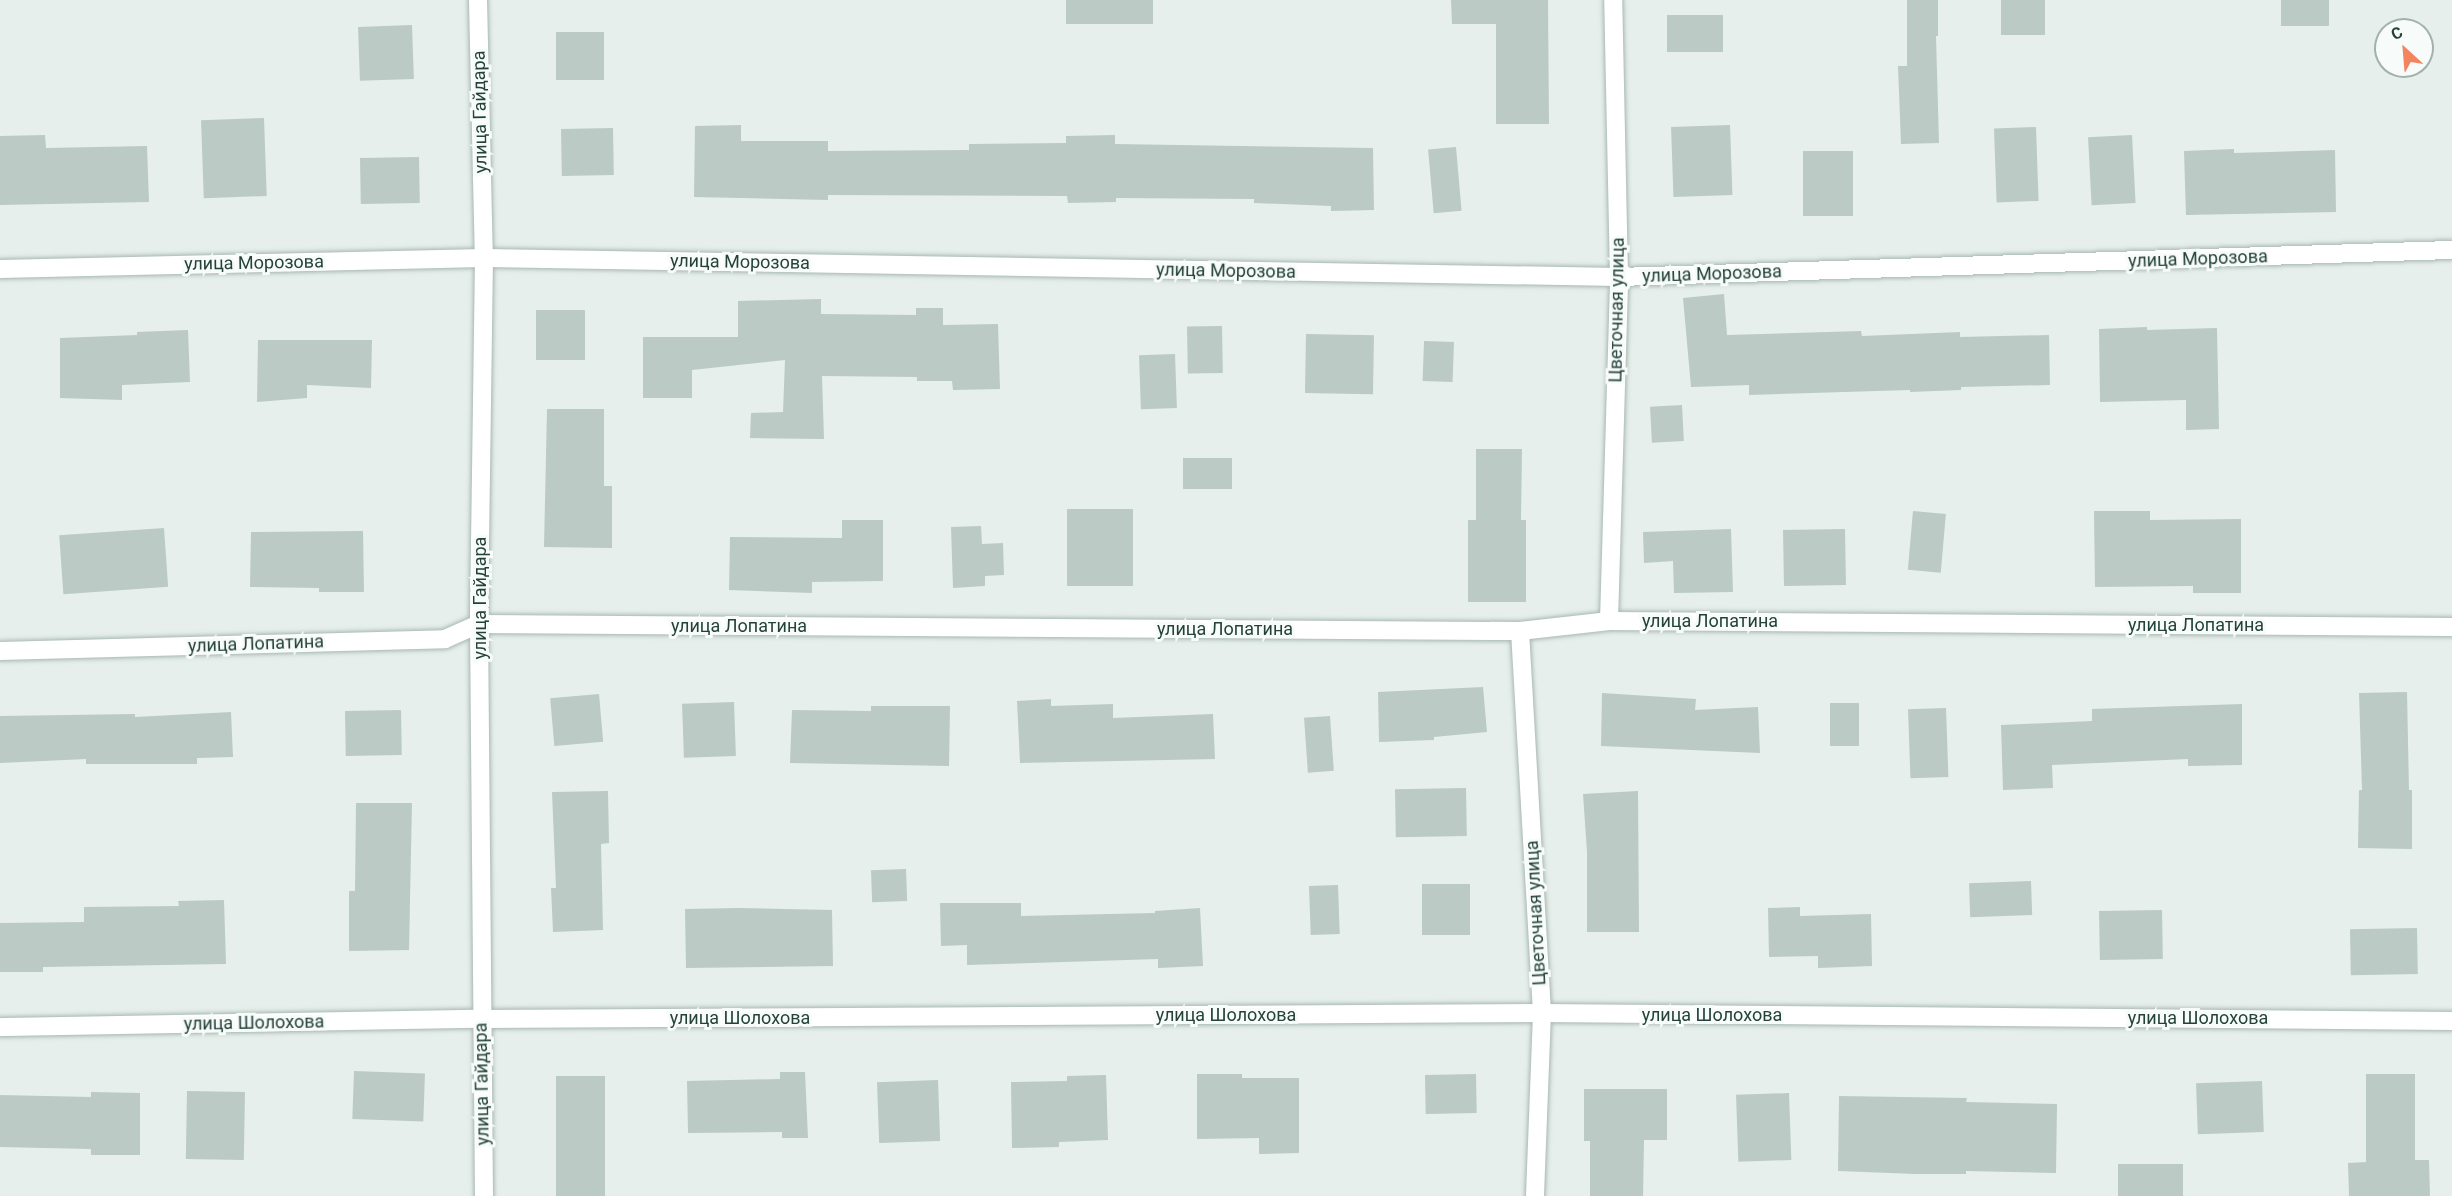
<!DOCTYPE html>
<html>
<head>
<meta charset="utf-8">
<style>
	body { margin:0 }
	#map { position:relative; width:2452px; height:1196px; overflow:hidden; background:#e6efeb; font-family:Roboto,sans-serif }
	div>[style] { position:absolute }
	.building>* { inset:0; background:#bbcac4; transform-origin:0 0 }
	.roads { filter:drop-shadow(0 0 2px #a8b8b2) drop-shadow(0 0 2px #a8b8b2) }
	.street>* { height:18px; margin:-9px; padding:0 9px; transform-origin:9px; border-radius:9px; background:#fff }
	.secondary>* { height:18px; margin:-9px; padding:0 9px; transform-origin:9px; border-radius:9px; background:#fff }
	span { translate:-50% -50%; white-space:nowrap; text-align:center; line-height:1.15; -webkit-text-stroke:6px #f7fbf9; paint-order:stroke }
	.street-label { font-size:18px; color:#24423a }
	.north { position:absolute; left:2374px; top:18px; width:60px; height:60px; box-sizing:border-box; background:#f7fbf9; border:2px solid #a3b1ad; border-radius:50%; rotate:334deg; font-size:16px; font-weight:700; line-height:24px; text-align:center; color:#24423a }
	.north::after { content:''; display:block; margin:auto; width:21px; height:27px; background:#f4845f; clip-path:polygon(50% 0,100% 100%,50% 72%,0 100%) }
</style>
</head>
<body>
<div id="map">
	<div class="building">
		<i style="left:1066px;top:0;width:87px;height:24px"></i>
		<i style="clip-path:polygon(1451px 0,1548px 0,1549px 124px,1496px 124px,1496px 24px,1452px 24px)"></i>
		<i style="clip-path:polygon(1907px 0,1938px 0,1938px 36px,1936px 36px,1939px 143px,1901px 144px,1898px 66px,1907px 66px)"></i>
		<i style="left:2001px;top:0;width:44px;height:35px"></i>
		<i style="left:2281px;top:0;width:48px;height:26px"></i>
		<i style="left:1667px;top:15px;width:56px;height:37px"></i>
		<i style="left:412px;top:25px;width:54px;height:54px;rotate:88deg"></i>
		<i style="left:556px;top:32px;width:48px;height:48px"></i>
		<i style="left:264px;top:118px;width:78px;height:63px;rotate:88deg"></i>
		<i style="clip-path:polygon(741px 125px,741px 141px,828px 141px,828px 151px,969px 150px,969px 144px,1066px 143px,1066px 136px,1115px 135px,1115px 144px,1373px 148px,1374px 210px,1331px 211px,1331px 206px,1254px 203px,1254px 199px,1116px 198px,1116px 202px,1068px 203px,1067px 196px,828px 195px,828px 200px,694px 197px,695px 126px)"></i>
		<i style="left:1730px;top:125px;width:70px;height:59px;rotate:88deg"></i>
		<i style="left:2036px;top:127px;width:74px;height:42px;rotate:88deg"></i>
		<i style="left:613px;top:128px;width:47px;height:52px;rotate:89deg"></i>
		<i style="clip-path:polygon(45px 135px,46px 148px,147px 146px,149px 202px,0 205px,0 136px)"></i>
		<i style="left:2132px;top:135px;width:68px;height:44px;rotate:87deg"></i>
		<i style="left:1456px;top:147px;width:64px;height:28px;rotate:85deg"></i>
		<i style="clip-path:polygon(2234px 149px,2234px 153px,2335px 150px,2336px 212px,2186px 215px,2184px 151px)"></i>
		<i style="left:1803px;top:151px;width:50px;height:65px"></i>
		<i style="left:419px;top:157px;width:46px;height:59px;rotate:89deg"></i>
		<i style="clip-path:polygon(1724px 294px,1727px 335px,1861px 331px,1862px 336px,1960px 332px,1960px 337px,2049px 335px,2050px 385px,1961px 387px,1961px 390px,1910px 392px,1910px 390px,1749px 395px,1749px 385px,1691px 387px,1683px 298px)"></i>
		<i style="clip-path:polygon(821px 299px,821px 314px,916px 315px,916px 308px,943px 308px,943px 325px,998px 324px,1000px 389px,953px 390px,952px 381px,917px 381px,917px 377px,822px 376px,824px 439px,750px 438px,751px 413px,783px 412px,785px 360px,692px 370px,692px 398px,643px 398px,643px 337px,738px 337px,738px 301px)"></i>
		<i style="left:536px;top:310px;width:49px;height:50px"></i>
		<i style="left:1222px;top:326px;width:47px;height:35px;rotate:89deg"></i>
		<i style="clip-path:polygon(2147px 327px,2147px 330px,2217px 328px,2219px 429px,2186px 430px,2186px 400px,2100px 402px,2099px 329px)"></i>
		<i style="clip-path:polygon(188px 330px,190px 382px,122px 385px,122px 400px,60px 398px,60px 338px,137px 335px,137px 332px)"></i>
		<i style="left:1306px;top:334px;width:68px;height:59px;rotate:1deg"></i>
		<i style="clip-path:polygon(258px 340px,372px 340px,371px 388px,307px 385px,307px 398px,257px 402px)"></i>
		<i style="left:1424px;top:341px;width:30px;height:40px;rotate:2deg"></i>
		<i style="left:1175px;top:354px;width:54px;height:36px;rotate:88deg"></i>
		<i style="left:1682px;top:405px;width:36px;height:32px;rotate:87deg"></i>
		<i style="clip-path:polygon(547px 409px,604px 409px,604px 486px,612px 486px,612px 548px,544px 547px)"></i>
		<i style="clip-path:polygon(1476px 449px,1522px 449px,1521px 520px,1526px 520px,1526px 602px,1468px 602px,1468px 520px,1476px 520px)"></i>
		<i style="left:1183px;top:458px;width:49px;height:31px"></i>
		<i style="left:1067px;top:509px;width:66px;height:77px"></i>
		<i style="left:1913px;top:511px;width:33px;height:59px;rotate:5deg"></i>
		<i style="clip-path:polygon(2094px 511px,2150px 511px,2150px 520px,2241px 519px,2241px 593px,2193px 593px,2193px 586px,2095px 587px)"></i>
		<i style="clip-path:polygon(842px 520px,883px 520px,883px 581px,812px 582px,812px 593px,729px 590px,730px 537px,842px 538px)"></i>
		<i style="clip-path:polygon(981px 526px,982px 544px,1003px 543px,1004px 575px,985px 576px,985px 586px,953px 588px,951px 527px)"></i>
		<i style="left:164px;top:528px;width:59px;height:105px;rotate:86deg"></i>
		<i style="clip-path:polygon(1731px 529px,1733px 592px,1674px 593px,1673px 561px,1644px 563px,1643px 532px)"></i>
		<i style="left:1845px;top:529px;width:56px;height:62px;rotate:89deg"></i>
		<i style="clip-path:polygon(363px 531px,364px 592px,319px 592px,319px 588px,250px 587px,251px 532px)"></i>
		<i style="clip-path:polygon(1483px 687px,1487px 732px,1434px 737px,1434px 740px,1379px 742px,1378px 692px)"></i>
		<i style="clip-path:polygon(2407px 692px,2409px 790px,2412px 790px,2412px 849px,2358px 848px,2359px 790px,2362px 790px,2359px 693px)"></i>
		<i style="clip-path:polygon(1602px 693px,1696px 699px,1695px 710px,1758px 707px,1760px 753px,1601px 746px)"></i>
		<i style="left:599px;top:694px;width:48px;height:49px;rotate:85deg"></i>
		<i style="clip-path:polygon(1051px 699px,1051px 706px,1113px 704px,1113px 718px,1213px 714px,1215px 759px,1020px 763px,1017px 701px)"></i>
		<i style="left:734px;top:702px;width:54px;height:52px;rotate:88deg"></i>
		<i style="left:1830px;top:703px;width:29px;height:43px"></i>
		<i style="clip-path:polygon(2242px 704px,2242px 765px,2188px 766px,2188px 759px,2052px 765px,2053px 788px,2003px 790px,2001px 725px,2092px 721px,2092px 709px)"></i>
		<i style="clip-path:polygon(871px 706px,950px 706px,949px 766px,790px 763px,792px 710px,871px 711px)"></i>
		<i style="left:1946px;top:708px;width:69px;height:38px;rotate:88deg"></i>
		<i style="left:401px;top:710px;width:45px;height:56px;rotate:89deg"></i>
		<i style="clip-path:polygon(231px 712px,233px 757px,197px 758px,197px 764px,86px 764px,86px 759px,0 763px,0 716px,135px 714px,135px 717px)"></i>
		<i style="left:1330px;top:716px;width:55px;height:26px;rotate:86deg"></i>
		<i style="left:1466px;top:788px;width:48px;height:71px;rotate:89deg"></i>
		<i style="clip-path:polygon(608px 791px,609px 843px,601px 844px,603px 930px,553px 932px,551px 888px,556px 888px,552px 792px)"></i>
		<i style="clip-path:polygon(1638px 791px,1639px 932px,1587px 932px,1587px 852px,1583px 794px)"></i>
		<i style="clip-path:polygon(356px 803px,412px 803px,409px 950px,349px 951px,349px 891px,355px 891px)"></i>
		<i style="left:906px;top:869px;width:32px;height:35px;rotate:88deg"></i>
		<i style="left:2031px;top:881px;width:34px;height:62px;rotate:88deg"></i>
		<i style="left:1422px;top:884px;width:48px;height:51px"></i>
		<i style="left:1338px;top:885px;width:49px;height:29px;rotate:88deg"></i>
		<i style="clip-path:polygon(224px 900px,226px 964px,43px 967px,43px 972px,0 972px,0 923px,84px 922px,84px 907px,179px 906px,178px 901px)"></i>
		<i style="clip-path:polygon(940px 903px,1021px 903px,1021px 916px,1155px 913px,1155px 911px,1200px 908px,1203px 966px,1158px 968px,1158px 959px,967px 965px,967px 945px,941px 946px)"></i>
		<i style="clip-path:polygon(1800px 907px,1800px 916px,1871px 914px,1872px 966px,1818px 968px,1818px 956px,1769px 957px,1768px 908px)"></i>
		<i style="clip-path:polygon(738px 908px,832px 910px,833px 966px,686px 968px,685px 909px)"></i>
		<i style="left:2162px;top:910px;width:49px;height:63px;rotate:89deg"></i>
		<i style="left:2417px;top:928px;width:46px;height:67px;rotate:89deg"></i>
		<i style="left:354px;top:1071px;width:71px;height:48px;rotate:2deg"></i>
		<i style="clip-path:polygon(780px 1072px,805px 1072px,808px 1138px,782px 1138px,782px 1132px,688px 1133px,687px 1081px,780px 1079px)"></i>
		<i style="clip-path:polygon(1197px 1074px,1242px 1074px,1242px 1078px,1299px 1078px,1299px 1153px,1259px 1154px,1259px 1138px,1197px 1139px)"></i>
		<i style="left:1476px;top:1074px;width:39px;height:51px;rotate:89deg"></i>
		<i style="clip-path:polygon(2366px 1074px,2415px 1074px,2415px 1160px,2429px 1160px,2430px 1196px,2349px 1196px,2348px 1163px,2366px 1162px)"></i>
		<i style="clip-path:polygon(1106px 1075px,1108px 1140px,1059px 1142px,1059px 1147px,1012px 1148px,1011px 1082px,1067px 1081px,1067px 1076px)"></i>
		<i style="left:556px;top:1076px;width:49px;height:120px"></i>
		<i style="left:938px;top:1080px;width:61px;height:61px;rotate:88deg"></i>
		<i style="left:2262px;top:1081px;width:51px;height:66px;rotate:88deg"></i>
		<i style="clip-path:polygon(1584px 1089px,1667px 1089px,1667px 1140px,1644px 1140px,1643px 1196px,1590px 1196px,1590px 1141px,1584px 1141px)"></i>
		<i style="left:187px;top:1091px;width:58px;height:68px;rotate:1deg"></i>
		<i style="clip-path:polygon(91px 1092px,140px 1093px,140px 1155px,91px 1155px,91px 1149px,0 1147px,0 1095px,91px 1097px)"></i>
		<i style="left:1789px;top:1093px;width:67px;height:53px;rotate:88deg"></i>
		<i style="clip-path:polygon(1839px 1096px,1967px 1098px,1966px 1102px,2057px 1104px,2056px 1173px,1966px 1171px,1966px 1174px,1916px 1174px,1838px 1171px)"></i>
		<i style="left:2118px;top:1164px;width:65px;height:32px"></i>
	</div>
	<div class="roads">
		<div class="street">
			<i style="left:0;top:269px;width:484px;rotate:-1.3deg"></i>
			<i style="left:484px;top:258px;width:1135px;rotate:0.96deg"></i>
			<i style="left:1619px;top:277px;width:833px;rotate:-1.86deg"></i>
			<i style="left:1609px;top:621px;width:344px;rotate:-88.3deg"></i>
			<i style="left:1619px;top:277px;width:277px;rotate:-91.2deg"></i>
			<i style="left:479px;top:624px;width:572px;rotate:89.5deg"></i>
			<i style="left:1520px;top:631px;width:383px;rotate:86.7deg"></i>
			<i style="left:1542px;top:1013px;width:183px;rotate:92.2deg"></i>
			<i style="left:0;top:651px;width:445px;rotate:-1.5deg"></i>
			<i style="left:445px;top:639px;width:37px;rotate:-24deg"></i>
			<i style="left:479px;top:624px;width:1041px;rotate:0.39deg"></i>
			<i style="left:1520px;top:631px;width:90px;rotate:-6.4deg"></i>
			<i style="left:1609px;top:621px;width:843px;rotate:0.41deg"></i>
			<i style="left:0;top:1027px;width:481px;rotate:-1deg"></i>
			<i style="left:481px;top:1019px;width:1061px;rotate:-0.32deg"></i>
			<i style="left:1542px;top:1013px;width:910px;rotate:0.5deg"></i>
		</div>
		<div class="secondary">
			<i style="left:478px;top:0;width:258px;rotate:88.7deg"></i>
			<i style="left:484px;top:258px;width:366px;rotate:90.8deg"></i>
		</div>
	</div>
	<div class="street-label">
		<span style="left:480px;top:112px;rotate:-91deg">улица Гайдара</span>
		<span style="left:2198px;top:259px;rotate:-2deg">улица Морозова</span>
		<span style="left:740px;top:262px;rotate:1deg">улица Морозова</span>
		<span style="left:254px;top:263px;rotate:-1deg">улица Морозова</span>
		<span style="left:1226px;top:271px;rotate:1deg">улица Морозова</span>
		<span style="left:1712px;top:274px;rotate:-2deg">улица Морозова</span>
		<span style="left:1617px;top:310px;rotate:-89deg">Цветочная улица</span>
		<span style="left:480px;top:598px;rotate:-90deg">улица Гайдара</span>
		<span style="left:1710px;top:621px">улица Лопатина</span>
		<span style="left:2196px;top:625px">улица Лопатина</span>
		<span style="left:739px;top:626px">улица Лопатина</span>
		<span style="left:1225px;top:629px">улица Лопатина</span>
		<span style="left:256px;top:644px;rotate:-2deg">улица Лопатина</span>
		<span style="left:1536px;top:913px;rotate:-93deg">Цветочная улица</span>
		<span style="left:1226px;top:1015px">улица Шолохова</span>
		<span style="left:1712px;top:1015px">улица Шолохова</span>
		<span style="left:740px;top:1018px">улица Шолохова</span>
		<span style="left:2198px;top:1018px">улица Шолохова</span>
		<span style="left:254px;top:1023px;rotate:-1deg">улица Шолохова</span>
		<span style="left:482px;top:1084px;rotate:-91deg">улица Гайдара</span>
	</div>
	<div class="north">С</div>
</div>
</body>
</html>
